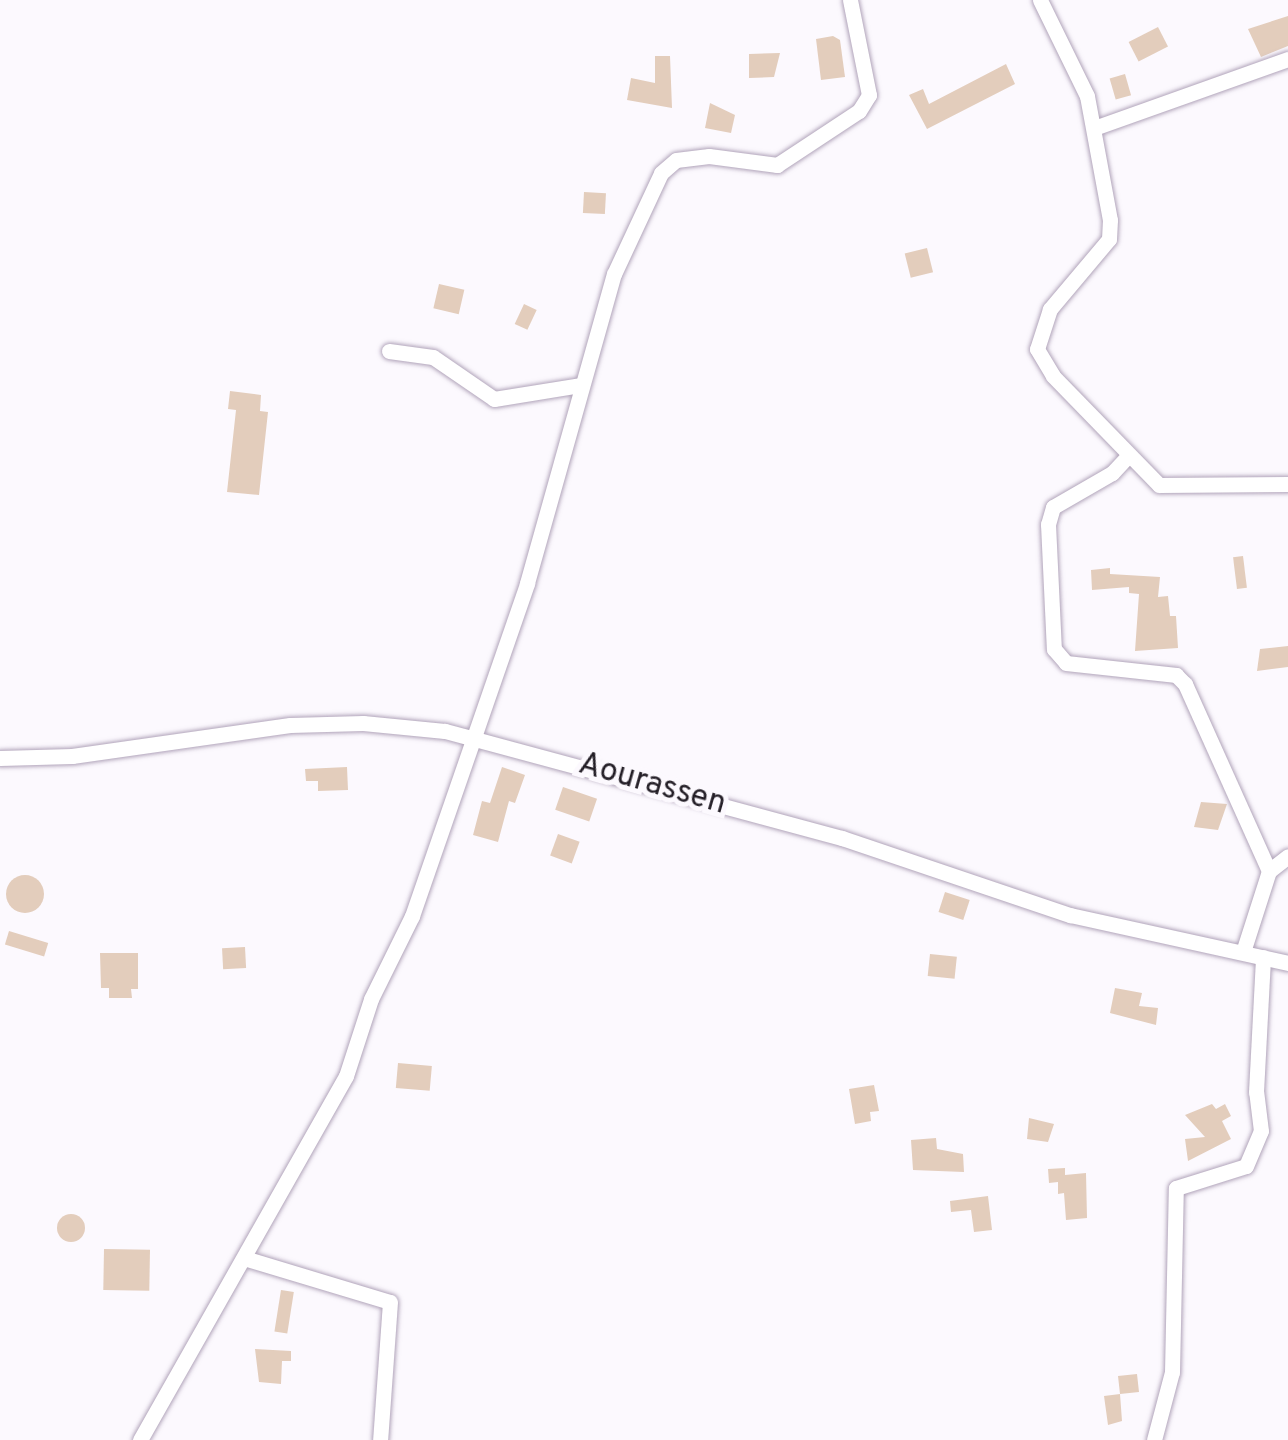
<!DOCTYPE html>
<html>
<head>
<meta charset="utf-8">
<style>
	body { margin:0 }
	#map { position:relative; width:1288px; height:1440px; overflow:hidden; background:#fcf9fe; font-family:Overpass,sans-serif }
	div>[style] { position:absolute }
	.building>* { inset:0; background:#e3cdbc; transform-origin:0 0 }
	.round { border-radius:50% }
	.roads { filter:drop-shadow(0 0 2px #b1a4ba) drop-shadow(0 0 2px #b1a4ba) }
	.minor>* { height:15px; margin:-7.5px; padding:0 7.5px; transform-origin:7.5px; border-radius:7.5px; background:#fff }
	span { translate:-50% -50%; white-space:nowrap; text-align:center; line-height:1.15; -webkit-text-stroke:10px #fcf9fe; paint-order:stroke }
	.street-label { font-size:32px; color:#231e26 }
</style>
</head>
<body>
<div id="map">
	<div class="building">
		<i style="clip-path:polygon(1288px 16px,1288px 46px,1261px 57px,1248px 29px)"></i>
		<i style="left:1158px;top:27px;width:22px;height:33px;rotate:63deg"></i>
		<i style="clip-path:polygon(833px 36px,840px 40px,845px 77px,821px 80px,816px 39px)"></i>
		<i style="clip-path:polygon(780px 53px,774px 77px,749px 78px,749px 54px)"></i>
		<i style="clip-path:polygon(655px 56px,670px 56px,672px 108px,627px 100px,631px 78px,655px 83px)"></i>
		<i style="clip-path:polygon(1006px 64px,1015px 84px,927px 129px,909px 95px,923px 89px,929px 104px)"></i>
		<i style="left:1125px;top:74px;width:22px;height:16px;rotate:74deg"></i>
		<i style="clip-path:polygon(710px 103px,735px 115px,731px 133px,705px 128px)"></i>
		<i style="left:584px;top:192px;width:22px;height:21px;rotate:3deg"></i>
		<i style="left:927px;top:248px;width:25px;height:23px;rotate:76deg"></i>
		<i style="left:439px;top:284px;width:26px;height:25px;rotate:13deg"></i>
		<i style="left:524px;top:304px;width:14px;height:22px;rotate:25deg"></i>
		<i style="clip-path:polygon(230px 391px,261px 395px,260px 411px,268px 412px,259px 495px,227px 492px,236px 410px,228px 409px)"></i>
		<i style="left:1243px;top:556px;width:32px;height:10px;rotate:83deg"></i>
		<i style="clip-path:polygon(1110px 568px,1110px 574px,1160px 577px,1158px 597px,1168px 596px,1170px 616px,1176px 616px,1178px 648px,1135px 651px,1139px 594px,1129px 593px,1129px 587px,1092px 590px,1091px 570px)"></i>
		<i style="clip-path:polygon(1288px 646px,1288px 667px,1257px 671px,1260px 649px)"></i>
		<i style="clip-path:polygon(347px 767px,348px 790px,318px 791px,318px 781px,306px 781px,305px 769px)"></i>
		<i style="clip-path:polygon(502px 767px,525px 775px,515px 803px,509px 801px,498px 842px,473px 835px,482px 801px,490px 803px)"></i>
		<i style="left:563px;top:787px;width:36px;height:24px;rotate:19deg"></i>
		<i style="clip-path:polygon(1201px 802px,1227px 804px,1218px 830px,1194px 827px)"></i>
		<i style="left:558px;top:834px;width:23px;height:23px;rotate:20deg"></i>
		<i class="round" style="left:6px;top:875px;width:38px;height:38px"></i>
		<i style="left:945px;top:892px;width:26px;height:21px;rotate:18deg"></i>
		<i style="left:9px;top:931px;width:41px;height:14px;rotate:17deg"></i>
		<i style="left:245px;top:947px;width:21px;height:23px;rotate:87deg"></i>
		<i style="clip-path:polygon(100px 953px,138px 953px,138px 989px,131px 989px,132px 998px,109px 998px,109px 988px,101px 988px)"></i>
		<i style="left:930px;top:954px;width:27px;height:22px;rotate:6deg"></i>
		<i style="clip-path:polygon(1115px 988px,1142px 993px,1139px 1006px,1158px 1008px,1156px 1025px,1110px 1013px)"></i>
		<i style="left:398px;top:1063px;width:34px;height:25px;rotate:5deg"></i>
		<i style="clip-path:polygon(874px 1085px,879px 1111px,870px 1112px,871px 1121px,855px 1124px,849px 1089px)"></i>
		<i style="clip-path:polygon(1212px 1104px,1216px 1109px,1225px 1104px,1231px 1116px,1222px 1121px,1231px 1139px,1188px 1161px,1185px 1139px,1205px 1137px,1185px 1115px)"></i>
		<i style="clip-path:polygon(1029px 1118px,1054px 1124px,1048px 1142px,1027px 1139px)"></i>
		<i style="clip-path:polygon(936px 1138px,937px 1149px,963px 1154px,964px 1172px,913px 1170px,911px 1140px)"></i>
		<i style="clip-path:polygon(1065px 1168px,1065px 1175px,1086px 1173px,1087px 1218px,1066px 1220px,1064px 1193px,1058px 1194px,1058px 1182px,1049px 1183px,1048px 1169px)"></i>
		<i style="clip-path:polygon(988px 1196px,992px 1230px,974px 1232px,971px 1210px,951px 1212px,950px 1201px)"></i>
		<i class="round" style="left:57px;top:1214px;width:28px;height:28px"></i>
		<i style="left:104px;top:1249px;width:46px;height:41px;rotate:1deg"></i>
		<i style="left:281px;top:1290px;width:13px;height:42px;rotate:9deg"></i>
		<i style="clip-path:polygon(255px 1349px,291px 1351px,291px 1361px,282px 1361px,281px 1384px,259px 1382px)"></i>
		<i style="clip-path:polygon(1137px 1374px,1139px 1392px,1120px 1394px,1122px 1421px,1108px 1425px,1104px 1396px,1120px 1394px,1118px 1376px)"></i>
	</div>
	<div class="roads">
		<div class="minor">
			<i style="left:1040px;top:0;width:107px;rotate:63.9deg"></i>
			<i style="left:1087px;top:96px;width:126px;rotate:79.5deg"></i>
			<i style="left:1110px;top:220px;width:19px;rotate:93deg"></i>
			<i style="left:1109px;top:239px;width:92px;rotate:130.1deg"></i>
			<i style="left:1050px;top:309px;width:42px;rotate:108deg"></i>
			<i style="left:1037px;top:349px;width:31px;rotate:59deg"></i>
			<i style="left:1053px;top:376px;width:152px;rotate:45.8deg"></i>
			<i style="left:1159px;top:485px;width:129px;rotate:-0.4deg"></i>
			<i style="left:1097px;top:127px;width:203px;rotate:-19.6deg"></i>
			<i style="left:389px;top:351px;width:44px;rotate:7.8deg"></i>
			<i style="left:433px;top:357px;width:74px;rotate:34.5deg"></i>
			<i style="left:494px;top:399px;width:87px;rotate:-9.2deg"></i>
			<i style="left:1127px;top:457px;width:22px;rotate:133deg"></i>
			<i style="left:1112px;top:473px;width:68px;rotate:150deg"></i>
			<i style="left:1053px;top:507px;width:18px;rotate:106deg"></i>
			<i style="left:1048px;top:524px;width:125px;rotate:87.3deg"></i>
			<i style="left:1054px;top:649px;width:18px;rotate:49deg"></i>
			<i style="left:1066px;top:663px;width:111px;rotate:6.2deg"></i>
			<i style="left:1176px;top:675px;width:13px;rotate:45deg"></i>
			<i style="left:1185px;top:684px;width:205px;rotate:65.8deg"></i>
			<i style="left:0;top:758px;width:72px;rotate:-1.6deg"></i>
			<i style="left:72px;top:756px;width:220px;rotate:-8.1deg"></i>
			<i style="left:290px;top:725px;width:73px;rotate:-1.6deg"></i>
			<i style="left:363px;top:723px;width:82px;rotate:5.6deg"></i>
			<i style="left:445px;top:731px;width:411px;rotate:15.1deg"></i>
			<i style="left:842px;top:838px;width:241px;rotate:18.7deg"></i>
			<i style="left:1070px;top:915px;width:223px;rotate:12.4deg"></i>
			<i style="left:1243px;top:952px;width:85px;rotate:-72.2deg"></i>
			<i style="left:1269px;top:871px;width:24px;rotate:-38deg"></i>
			<i style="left:244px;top:1258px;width:152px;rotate:16.8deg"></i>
			<i style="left:390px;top:1302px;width:138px;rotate:94.1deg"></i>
			<i style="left:140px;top:1440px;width:418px;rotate:-60.5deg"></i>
			<i style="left:346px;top:1076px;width:81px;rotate:-72deg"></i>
			<i style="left:371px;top:999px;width:93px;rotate:-63.7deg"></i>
			<i style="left:412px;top:916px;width:352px;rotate:-70.9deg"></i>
			<i style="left:527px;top:583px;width:321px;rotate:-74.3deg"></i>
			<i style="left:614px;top:274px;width:111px;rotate:-65deg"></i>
			<i style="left:661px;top:173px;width:20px;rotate:-41deg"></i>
			<i style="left:676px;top:160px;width:33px;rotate:-7deg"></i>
			<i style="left:709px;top:156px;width:69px;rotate:7.5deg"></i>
			<i style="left:777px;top:165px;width:98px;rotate:-33.4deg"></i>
			<i style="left:859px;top:111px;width:19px;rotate:-58deg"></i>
			<i style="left:869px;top:95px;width:97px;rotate:-101.3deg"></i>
			<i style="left:1154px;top:1440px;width:70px;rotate:-75.2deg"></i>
			<i style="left:1172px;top:1372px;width:184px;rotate:-88.8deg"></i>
			<i style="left:1176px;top:1188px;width:73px;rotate:-17.4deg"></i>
			<i style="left:1246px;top:1166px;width:38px;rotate:-67deg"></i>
			<i style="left:1261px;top:1131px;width:39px;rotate:-97deg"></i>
			<i style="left:1256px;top:1092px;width:135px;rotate:-87deg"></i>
		</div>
	</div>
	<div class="street-label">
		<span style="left:652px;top:785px;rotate:16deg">Aourassen</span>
	</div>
</div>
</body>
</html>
